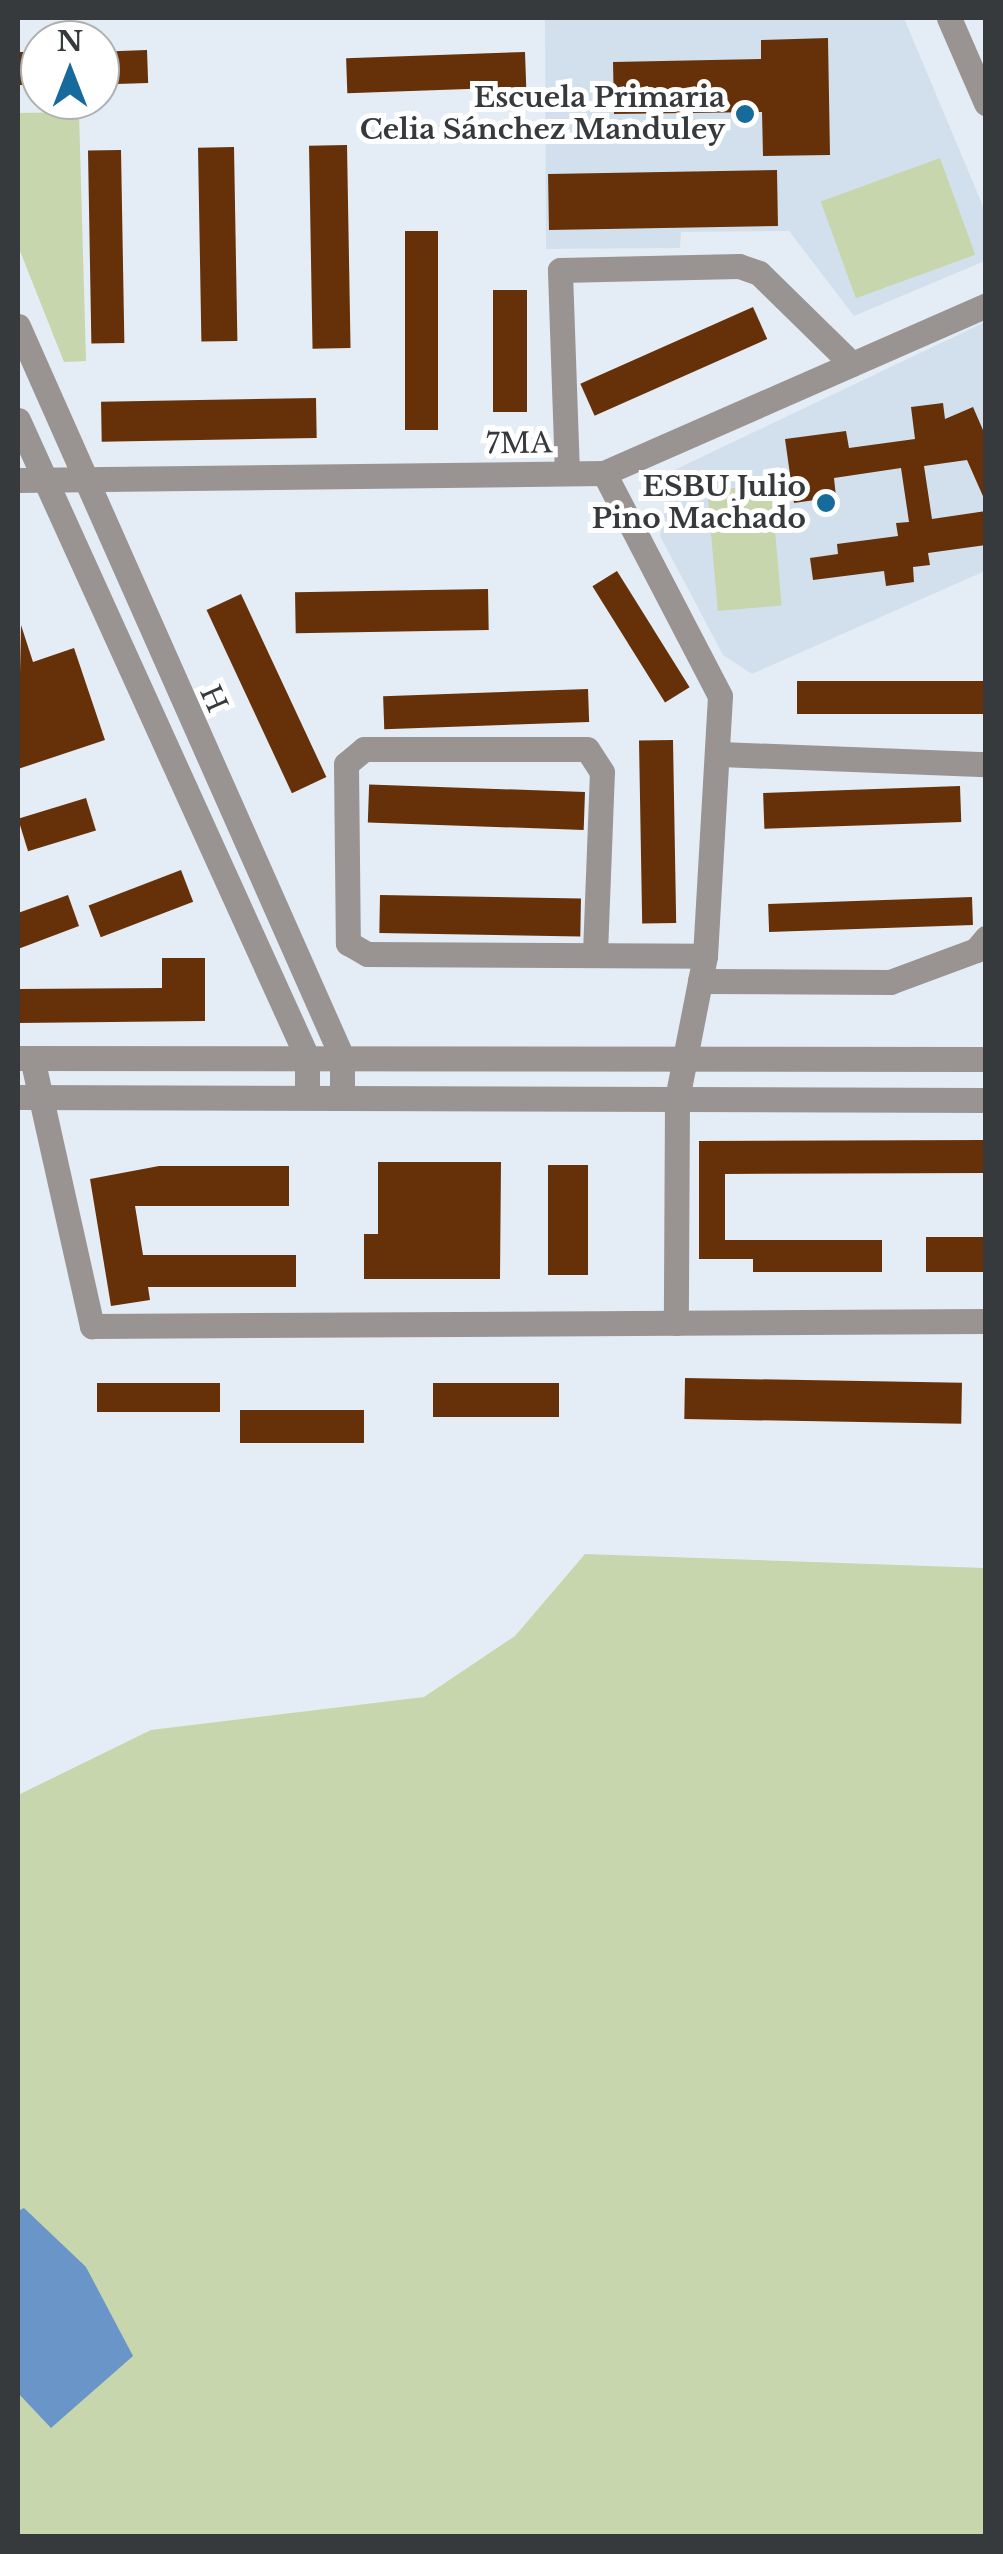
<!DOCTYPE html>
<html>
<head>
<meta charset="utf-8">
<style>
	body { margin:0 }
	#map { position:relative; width:1003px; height:2554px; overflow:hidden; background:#e4edf5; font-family:"Libre Baskerville",serif }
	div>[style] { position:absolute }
	.built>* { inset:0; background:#d2e0ed }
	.green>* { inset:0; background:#c7d6ac; transform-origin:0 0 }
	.water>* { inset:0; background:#6995c8 }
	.building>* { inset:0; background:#663108; transform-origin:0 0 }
	.minor>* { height:25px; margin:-12.5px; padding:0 12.5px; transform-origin:12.5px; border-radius:12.5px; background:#999492 }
	.dots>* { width:28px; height:28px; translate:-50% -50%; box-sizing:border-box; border:5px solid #fff; border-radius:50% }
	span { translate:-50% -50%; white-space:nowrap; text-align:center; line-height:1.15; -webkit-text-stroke:10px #fff; paint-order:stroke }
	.poi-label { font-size:28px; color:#363a3d; font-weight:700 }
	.right { translate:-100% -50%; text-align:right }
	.street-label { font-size:28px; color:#363a3d }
	.frame { position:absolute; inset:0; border:20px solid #363a3d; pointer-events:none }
	.north { position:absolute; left:20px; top:20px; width:100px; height:100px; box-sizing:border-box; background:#fff; border:2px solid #afb0b1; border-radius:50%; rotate:0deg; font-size:28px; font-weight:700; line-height:40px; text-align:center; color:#363a3d }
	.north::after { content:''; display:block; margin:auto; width:35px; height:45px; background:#176b9c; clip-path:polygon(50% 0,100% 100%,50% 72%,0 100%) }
</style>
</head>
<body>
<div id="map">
	<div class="built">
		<i style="clip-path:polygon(545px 18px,904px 18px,985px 211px,985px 261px,854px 316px,789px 231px,681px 232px,680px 248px,546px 249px)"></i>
		<i style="clip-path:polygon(985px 322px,985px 571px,752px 674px,723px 655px,660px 536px,672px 471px)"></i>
	</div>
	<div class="green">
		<i style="clip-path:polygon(79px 112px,86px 361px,64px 362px,18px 246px,18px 113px)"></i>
		<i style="left:940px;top:158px;width:103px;height:127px;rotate:70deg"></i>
		<i style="left:771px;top:485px;width:121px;height:64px;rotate:85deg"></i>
		<i style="clip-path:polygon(585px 1554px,985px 1568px,985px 2536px,18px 2536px,18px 1795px,151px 1730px,424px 1697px,515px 1636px)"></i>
	</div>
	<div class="water">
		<i style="clip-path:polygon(24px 2208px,86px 2267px,133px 2356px,51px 2428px,18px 2393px,18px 2211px)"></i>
	</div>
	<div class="building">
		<i style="clip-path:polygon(828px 38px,830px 155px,763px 156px,762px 112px,614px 114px,613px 62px,761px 59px,761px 40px)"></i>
		<i style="left:147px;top:50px;width:33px;height:47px;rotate:88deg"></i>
		<i style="left:18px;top:52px;width:22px;height:33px"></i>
		<i style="left:525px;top:52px;width:35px;height:179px;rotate:88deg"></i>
		<i style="left:347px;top:145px;width:203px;height:38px;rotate:89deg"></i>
		<i style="left:234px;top:147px;width:194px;height:36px;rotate:89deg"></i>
		<i style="left:121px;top:150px;width:193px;height:33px;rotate:89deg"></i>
		<i style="left:777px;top:170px;width:56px;height:229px;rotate:89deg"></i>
		<i style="left:405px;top:231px;width:33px;height:199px"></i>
		<i style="left:493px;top:290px;width:34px;height:122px"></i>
		<i style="left:753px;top:307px;width:35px;height:189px;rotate:66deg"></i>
		<i style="left:316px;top:398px;width:40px;height:215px;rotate:89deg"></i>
		<i style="clip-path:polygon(943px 403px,945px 419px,973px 407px,986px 437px,986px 503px,967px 460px,924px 466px,932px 519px,986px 511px,986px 545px,928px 553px,930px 565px,913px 567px,914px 582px,886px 586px,884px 571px,813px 580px,810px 558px,838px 554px,837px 544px,898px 536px,896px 523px,909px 522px,901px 468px,834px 478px,836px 497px,794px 503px,785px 439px,846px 431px,849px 448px,915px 439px,911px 407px)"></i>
		<i style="left:617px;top:571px;width:137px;height:29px;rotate:58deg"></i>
		<i style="left:488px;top:589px;width:41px;height:193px;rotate:89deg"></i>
		<i style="left:241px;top:594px;width:202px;height:38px;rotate:65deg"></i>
		<i style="clip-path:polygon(21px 625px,33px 662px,74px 648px,105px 740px,18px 769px)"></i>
		<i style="left:986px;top:681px;width:33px;height:189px;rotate:90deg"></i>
		<i style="left:588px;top:689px;width:33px;height:205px;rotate:88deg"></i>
		<i style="left:673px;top:740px;width:183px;height:34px;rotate:89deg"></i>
		<i style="left:960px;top:786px;width:36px;height:197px;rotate:88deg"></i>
		<i style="left:585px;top:792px;width:38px;height:216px;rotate:92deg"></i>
		<i style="left:86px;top:798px;width:34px;height:71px;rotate:73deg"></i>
		<i style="left:181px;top:870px;width:34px;height:99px;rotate:69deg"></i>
		<i style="clip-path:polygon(68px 895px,79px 926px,18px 949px,18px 913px)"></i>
		<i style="left:380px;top:895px;width:201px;height:38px;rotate:1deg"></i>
		<i style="left:972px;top:897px;width:28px;height:204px;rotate:88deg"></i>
		<i style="clip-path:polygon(162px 958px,205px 958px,205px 1021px,18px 1023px,18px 989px,162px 988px)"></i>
		<i style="clip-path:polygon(986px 1140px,986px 1173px,725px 1174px,725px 1240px,882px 1240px,882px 1272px,753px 1272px,753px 1259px,699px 1259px,699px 1141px)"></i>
		<i style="clip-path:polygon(378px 1162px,501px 1162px,500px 1279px,364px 1279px,364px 1234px,378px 1234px)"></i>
		<i style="left:548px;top:1165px;width:40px;height:110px"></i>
		<i style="clip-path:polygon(159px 1166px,289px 1166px,289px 1206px,135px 1206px,143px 1255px,296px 1255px,296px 1287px,148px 1287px,150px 1300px,111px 1306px,90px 1179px)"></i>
		<i style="left:926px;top:1237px;width:60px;height:35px"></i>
		<i style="left:685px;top:1378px;width:277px;height:41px;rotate:1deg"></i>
		<i style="left:97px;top:1383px;width:123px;height:29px"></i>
		<i style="left:433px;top:1383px;width:126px;height:34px"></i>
		<i style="left:240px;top:1410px;width:124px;height:33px"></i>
	</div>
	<div class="minor">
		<i style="left:949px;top:18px;width:93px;rotate:66.5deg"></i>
		<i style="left:18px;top:326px;width:800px;rotate:66.1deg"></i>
		<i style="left:342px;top:1057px;width:40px;rotate:90deg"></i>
		<i style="left:18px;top:420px;width:699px;rotate:65.6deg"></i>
		<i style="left:307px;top:1057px;width:40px;rotate:90deg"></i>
		<i style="left:567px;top:473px;width:203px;rotate:-92deg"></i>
		<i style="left:560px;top:270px;width:179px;rotate:-1.3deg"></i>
		<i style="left:739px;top:266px;width:21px;rotate:19deg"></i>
		<i style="left:759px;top:273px;width:130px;rotate:44.4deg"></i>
		<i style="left:604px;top:473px;width:251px;rotate:62.5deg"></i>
		<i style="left:720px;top:696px;width:260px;rotate:93.3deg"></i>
		<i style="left:705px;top:956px;width:146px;rotate:101.1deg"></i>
		<i style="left:677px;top:1099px;width:224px;rotate:90.3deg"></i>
		<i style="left:18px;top:480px;width:586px;rotate:-0.68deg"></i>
		<i style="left:604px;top:473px;width:417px;rotate:-23.7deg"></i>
		<i style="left:720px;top:754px;width:266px;rotate:2.2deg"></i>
		<i style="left:595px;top:953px;width:181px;rotate:-87.8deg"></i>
		<i style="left:602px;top:772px;width:27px;rotate:-123deg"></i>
		<i style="left:587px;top:749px;width:223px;rotate:180deg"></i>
		<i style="left:364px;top:749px;width:23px;rotate:140deg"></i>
		<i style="left:346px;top:764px;width:179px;rotate:89.4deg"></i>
		<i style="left:348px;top:943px;width:22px;rotate:30deg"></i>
		<i style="left:367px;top:954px;width:338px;rotate:0.3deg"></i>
		<i style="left:700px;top:981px;width:190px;rotate:0.3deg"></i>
		<i style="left:890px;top:982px;width:92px;rotate:-20.4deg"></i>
		<i style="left:976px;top:950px;width:16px;rotate:-50deg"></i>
		<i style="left:18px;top:1058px;width:968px;rotate:0.06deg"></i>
		<i style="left:32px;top:1058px;width:275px;rotate:77.4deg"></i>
		<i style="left:92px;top:1326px;width:894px;rotate:-0.32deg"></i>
		<i style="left:18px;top:1097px;width:968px;rotate:0.18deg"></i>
	</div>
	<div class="dots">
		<i style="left:745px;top:114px;background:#176b9c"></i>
		<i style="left:826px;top:503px;background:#176b9c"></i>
	</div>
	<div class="poi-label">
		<span class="right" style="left:725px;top:114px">Escuela Primaria<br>Celia Sánchez Manduley</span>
		<span class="right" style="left:806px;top:503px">ESBU Julio<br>Pino Machado</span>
	</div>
	<div class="street-label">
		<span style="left:519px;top:444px;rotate:-1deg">7MA</span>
		<span style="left:213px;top:699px;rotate:66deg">H</span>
	</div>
	<div class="frame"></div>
	<div class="north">N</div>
</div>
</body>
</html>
